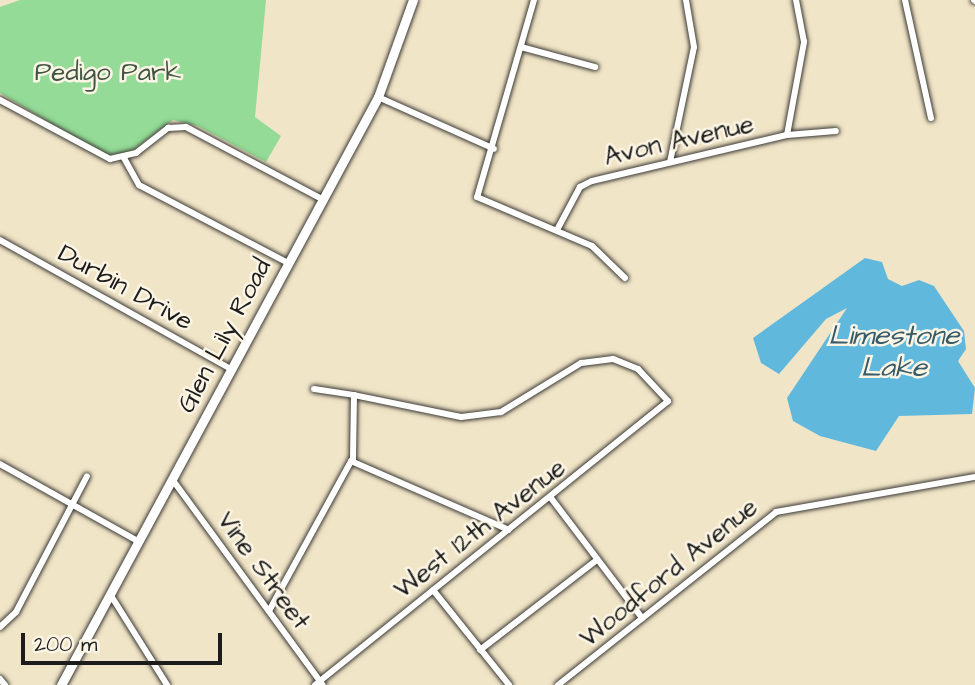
<!DOCTYPE html>
<html>
<head>
<meta charset="utf-8">
<style>
	body { margin:0 }
	#map { position:relative; width:975px; height:685px; overflow:hidden; background:#f1e5c7; font-family:"Architects Daughter",sans-serif }
	div>[style] { position:absolute }
	.green>* { inset:0; background:#93db96 }
	.water>* { inset:0; background:#60b9dd }
	.roads { filter:drop-shadow(0 0 2px #3c3a36) drop-shadow(0 0 2px #3c3a36) }
	.street>* { height:6px; margin:-3px; padding:0 3px; transform-origin:3px; border-radius:3px; background:#fff }
	.secondary>* { height:9px; margin:-4.5px; padding:0 4.5px; transform-origin:4.5px; border-radius:4.5px; background:#fff }
	span { translate:-50% -50%; white-space:nowrap; text-align:center; line-height:1.15; -webkit-text-stroke:5px #fcf5e5; paint-order:stroke }
	.park-label { font-size:26px; color:#405541 }
	.street-label { font-size:26px; color:#1c1c1c }
	.water-label { font-size:28px; color:#375b69; font-style:italic }
	.scale { position:absolute; left:21px; top:633px; width:201px; height:32px; box-sizing:border-box; border:4px solid #1c1c1c; border-top:0; padding-left:9px; font-size:21px; line-height:24px; white-space:nowrap; color:#1c1c1c; -webkit-text-stroke:5px #fcf5e5; paint-order:stroke }
</style>
</head>
<body>
<div id="map">
	<div class="green">
		<i style="clip-path:polygon(20px 0,266px 0,255px 117px,281px 136px,266px 162px,198px 126px,173px 120px,129px 153px,105px 155px,0 93px,0 7px)"></i>
	</div>
	<div class="water">
		<i style="clip-path:polygon(865px 258px,882px 262px,888px 279px,902px 286px,919px 280px,934px 286px,964px 331px,966px 349px,958px 361px,975px 388px,972px 414px,899px 416px,876px 451px,820px 436px,793px 421px,787px 398px,847px 308px,826px 319px,779px 374px,761px 363px,753px 338px)"></i>
	</div>
	<div class="roads">
		<div class="street">
			<i style="left:534px;top:0;width:205px;rotate:106.1deg"></i>
			<i style="left:477px;top:197px;width:125px;rotate:23.1deg"></i>
			<i style="left:592px;top:246px;width:46px;rotate:44.1deg"></i>
			<i style="left:905px;top:0;width:121px;rotate:77.6deg"></i>
			<i style="left:974px;top:0;width:1px;rotate:45deg"></i>
			<i style="left:521px;top:47px;width:77px;rotate:15.1deg"></i>
			<i style="left:378px;top:97px;width:127px;rotate:24.1deg"></i>
			<i style="left:0;top:100px;width:125px;rotate:28.2deg"></i>
			<i style="left:110px;top:159px;width:27px;rotate:-13deg"></i>
			<i style="left:136px;top:153px;width:41px;rotate:-38deg"></i>
			<i style="left:168px;top:128px;width:18px;rotate:-3deg"></i>
			<i style="left:186px;top:127px;width:154px;rotate:27.9deg"></i>
			<i style="left:787px;top:135px;width:95px;rotate:-79.6deg"></i>
			<i style="left:804px;top:42px;width:43px;rotate:-100.8deg"></i>
			<i style="left:124px;top:158px;width:31px;rotate:61deg"></i>
			<i style="left:139px;top:185px;width:168px;rotate:27.6deg"></i>
			<i style="left:670px;top:162px;width:117px;rotate:-78.2deg"></i>
			<i style="left:694px;top:47px;width:48px;rotate:-99.7deg"></i>
			<i style="left:557px;top:230px;width:49px;rotate:-61.9deg"></i>
			<i style="left:580px;top:187px;width:13px;rotate:-27deg"></i>
			<i style="left:592px;top:181px;width:200px;rotate:-13.3deg"></i>
			<i style="left:787px;top:135px;width:49px;rotate:-4.7deg"></i>
			<i style="left:0;top:240px;width:265px;rotate:29.2deg"></i>
			<i style="left:314px;top:389px;width:40px;rotate:8.5deg"></i>
			<i style="left:0;top:464px;width:158px;rotate:29.2deg"></i>
			<i style="left:172px;top:479px;width:255px;rotate:53.8deg"></i>
			<i style="left:551px;top:498px;width:151px;rotate:52.8deg"></i>
			<i style="left:433px;top:590px;width:122px;rotate:51.3deg"></i>
			<i style="left:110px;top:594px;width:107px;rotate:57.9deg"></i>
			<i style="left:269px;top:611px;width:171px;rotate:-61.3deg"></i>
			<i style="left:351px;top:461px;width:172px;rotate:23.6deg"></i>
			<i style="left:0;top:627px;width:22px;rotate:-43deg"></i>
			<i style="left:16px;top:612px;width:153px;rotate:-62.4deg"></i>
			<i style="left:480px;top:650px;width:148px;rotate:-37.6deg"></i>
			<i style="left:0;top:679px;width:8px;rotate:50deg"></i>
			<i style="left:315px;top:685px;width:453px;rotate:-38.8deg"></i>
			<i style="left:668px;top:401px;width:44px;rotate:-133.2deg"></i>
			<i style="left:638px;top:369px;width:27px;rotate:-158deg"></i>
			<i style="left:613px;top:359px;width:32px;rotate:173deg"></i>
			<i style="left:581px;top:363px;width:94px;rotate:148.5deg"></i>
			<i style="left:501px;top:412px;width:40px;rotate:172.9deg"></i>
			<i style="left:461px;top:417px;width:109px;rotate:-168.4deg"></i>
			<i style="left:354px;top:395px;width:66px;rotate:90.9deg"></i>
			<i style="left:558px;top:685px;width:278px;rotate:-38.4deg"></i>
			<i style="left:776px;top:512px;width:202px;rotate:-10deg"></i>
		</div>
		<div class="secondary">
			<i style="left:61px;top:685px;width:668px;rotate:-61.67deg"></i>
			<i style="left:378px;top:97px;width:103px;rotate:-70.2deg"></i>
		</div>
	</div>
	<div class="park-label">
		<span style="left:108px;top:73px">Pedigo Park</span>
	</div>
	<div class="street-label">
		<span style="left:679px;top:141px;rotate:-13deg">Avon Avenue</span>
		<span style="left:125px;top:288px;rotate:29deg">Durbin Drive</span>
		<span style="left:225px;top:336px;rotate:-62deg">Glen Lily Road</span>
		<span style="left:480px;top:529px;rotate:-38deg">West 12th Avenue</span>
		<span style="left:263px;top:571px;rotate:54deg">Vine Street</span>
		<span style="left:669px;top:573px;rotate:-39deg">Woodford Avenue</span>
	</div>
	<div class="water-label">
		<span style="left:894px;top:352px">Limestone<br>Lake</span>
	</div>
	<div class="scale">200 m</div>
</div>
</body>
</html>
